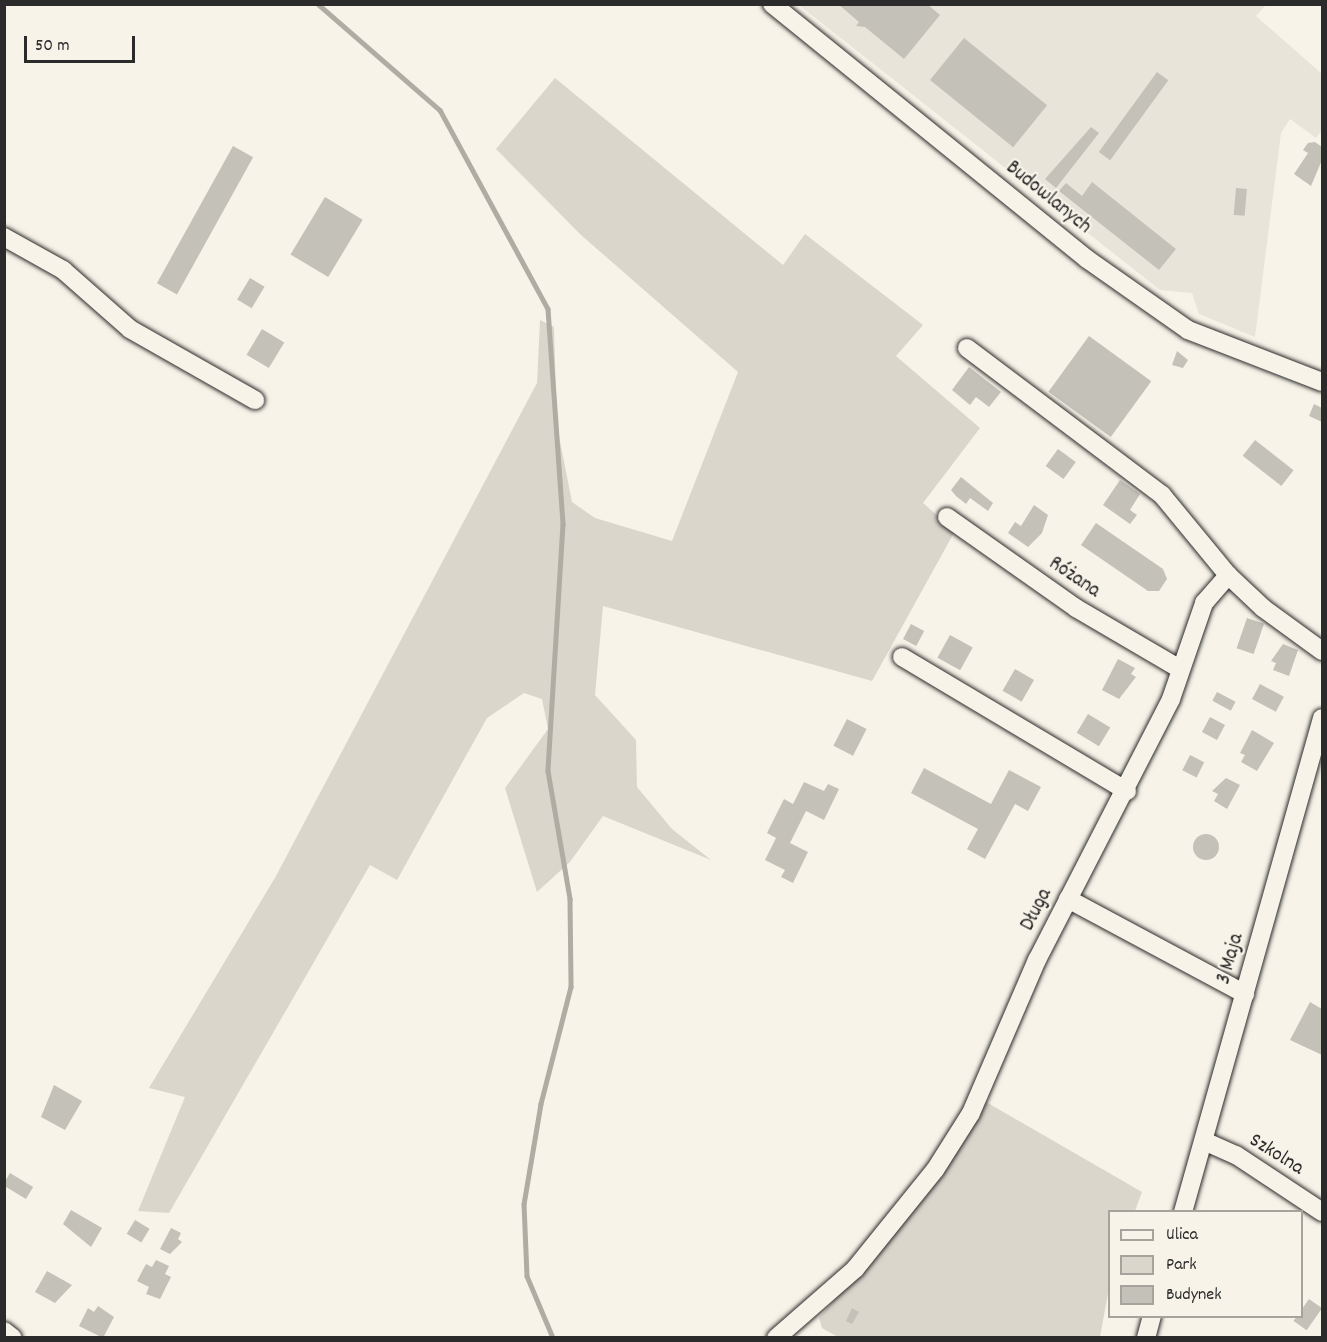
<!DOCTYPE html>
<html>
<head>
<meta charset="utf-8">
<style>
	body { margin:0 }
	#map { position:relative; width:1327px; height:1342px; overflow:hidden; background:#f7f3e8; font-family:Dekko,sans-serif }
	div>[style] { position:absolute }
	.built>* { inset:0; background:#e8e4da }
	.green>* { inset:0; background:#dad6cc }
	.stream>* { height:4.5px; margin:-2.25px; padding:0 2.25px; transform-origin:2.25px; border-radius:2.25px; background:#afaca4 }
	.building>* { inset:0; background:#c4c1b9; transform-origin:0 0 }
	.round { border-radius:50% }
	.roads { filter:drop-shadow(0 0 2px #2b2b2b) drop-shadow(0 0 2px #2b2b2b) }
	.minor>* { height:18px; margin:-9px; padding:0 9px; transform-origin:9px; border-radius:9px; background:#f7f3e8 }
	span { translate:-50% -50%; white-space:nowrap; text-align:center; line-height:1.15; -webkit-text-stroke:4.5px #f7f3e8; paint-order:stroke }
	.street-label { font-size:21px; color:#2b2b2b }
	.frame { position:absolute; inset:0; border:6px solid #2b2b2b; pointer-events:none }
	.legend { position:absolute; left:1108px; top:1210px; width:195px; height:108px; box-sizing:border-box; background:#f7f3e8; border:2px solid #a5a39c; margin:0; padding:8px 10px; list-style:none; font-size:18px; color:#2b2b2b }
	.legend li { display:flex; align-items:center; gap:12px; height:30px }
	.legend b { width:30px; border:2px solid #a5a39c }
	.scale { position:absolute; left:24px; top:36px; width:111px; height:27px; box-sizing:border-box; border:3px solid #2b2b2b; border-top:0; padding-left:8px; font-size:18px; line-height:21px; white-space:nowrap; color:#2b2b2b; -webkit-text-stroke:4px #f7f3e8; paint-order:stroke }
</style>
</head>
<body>
<div id="map">
	<div class="built">
		<i style="clip-path:polygon(799px 5px,1266px 5px,1256px 16px,1322px 74px,1322px 130px,1316px 138px,1290px 119px,1281px 133px,1255px 337px,1199px 314px,1192px 293px,1160px 290px)"></i>
	</div>
	<div class="green">
		<i style="clip-path:polygon(555px 78px,783px 265px,805px 234px,923px 325px,896px 356px,980px 428px,923px 503px,955px 531px,872px 681px,603px 606px,595px 695px,636px 740px,637px 787px,672px 829px,711px 860px,603px 816px,570px 862px,537px 892px,505px 788px,548px 729px,542px 699px,524px 693px,487px 718px,397px 880px,370px 865px,169px 1213px,138px 1211px,185px 1097px,149px 1088px,276px 876px,537px 383px,540px 320px,554px 327px,557px 426px,572px 502px,595px 518px,672px 541px,738px 372px,581px 235px,496px 149px)"></i>
		<i style="clip-path:polygon(986px 1102px,1142px 1192px,1135px 1211px,1110px 1212px,1109px 1288px,1100px 1337px,838px 1337px,822px 1328px,819px 1318px,938px 1178px)"></i>
	</div>
	<div class="stream">
		<i style="left:318px;top:4px;width:162px;rotate:41deg"></i>
		<i style="left:440px;top:110px;width:226px;rotate:61.5deg"></i>
		<i style="left:548px;top:309px;width:216px;rotate:86deg"></i>
		<i style="left:563px;top:524px;width:247px;rotate:93.5deg"></i>
		<i style="left:548px;top:771px;width:130px;rotate:80.2deg"></i>
		<i style="left:570px;top:899px;width:88px;rotate:89.3deg"></i>
		<i style="left:571px;top:987px;width:121px;rotate:104.4deg"></i>
		<i style="left:541px;top:1104px;width:101px;rotate:99.6deg"></i>
		<i style="left:524px;top:1204px;width:72px;rotate:87.6deg"></i>
		<i style="left:527px;top:1276px;width:67px;rotate:67.2deg"></i>
	</div>
	<div class="building">
		<i style="clip-path:polygon(838px 4px,927px 4px,940px 15px,904px 59px,865px 27px,856px 26px,859px 22px)"></i>
		<i style="left:964px;top:38px;width:107px;height:54px;rotate:39deg"></i>
		<i style="left:1157px;top:72px;width:14px;height:99px;rotate:36deg"></i>
		<i style="clip-path:polygon(1091px 127px,1099px 133px,1056px 188px,1045px 179px)"></i>
		<i style="clip-path:polygon(1315px 142px,1322px 147px,1322px 160px,1311px 186px,1294px 174px,1308px 153px,1303px 150px,1308px 143px)"></i>
		<i style="left:233px;top:146px;width:23px;height:157px;rotate:29deg"></i>
		<i style="clip-path:polygon(1092px 182px,1176px 249px,1159px 270px,1059px 191px,1066px 183px,1082px 196px)"></i>
		<i style="left:1236px;top:188px;width:11px;height:27px;rotate:5deg"></i>
		<i style="left:325px;top:197px;width:44px;height:67px;rotate:31deg"></i>
		<i style="left:250px;top:278px;width:17px;height:25px;rotate:31deg"></i>
		<i style="left:262px;top:329px;width:26px;height:30px;rotate:31deg"></i>
		<i style="left:1089px;top:336px;width:77px;height:69px;rotate:36deg"></i>
		<i style="clip-path:polygon(1177px 351px,1188px 360px,1183px 368px,1172px 365px)"></i>
		<i style="clip-path:polygon(969px 367px,1001px 392px,989px 407px,976px 397px,970px 405px,952px 390px)"></i>
		<i style="clip-path:polygon(1314px 404px,1322px 408px,1322px 422px,1309px 416px)"></i>
		<i style="left:1255px;top:440px;width:49px;height:20px;rotate:38deg"></i>
		<i style="left:1058px;top:449px;width:22px;height:21px;rotate:36deg"></i>
		<i style="clip-path:polygon(961px 477px,993px 503px,988px 511px,970px 498px,966px 504px,956px 496px,951px 490px)"></i>
		<i style="clip-path:polygon(1120px 480px,1140px 494px,1130px 510px,1137px 515px,1130px 524px,1103px 505px)"></i>
		<i style="clip-path:polygon(1034px 505px,1048px 515px,1042px 533px,1028px 547px,1008px 533px,1015px 522px,1021px 526px)"></i>
		<i style="clip-path:polygon(1096px 523px,1163px 569px,1167px 579px,1159px 591px,1148px 591px,1081px 545px)"></i>
		<i style="left:1247px;top:618px;width:18px;height:32px;rotate:19deg"></i>
		<i style="left:911px;top:624px;width:15px;height:17px;rotate:28deg"></i>
		<i style="left:950px;top:635px;width:26px;height:26px;rotate:29deg"></i>
		<i style="clip-path:polygon(1283px 644px,1298px 650px,1289px 676px,1273px 670px,1276px 663px,1271px 661px)"></i>
		<i style="clip-path:polygon(1118px 659px,1135px 668px,1131px 674px,1136px 677px,1119px 699px,1102px 690px)"></i>
		<i style="left:1015px;top:669px;width:22px;height:25px;rotate:30deg"></i>
		<i style="left:1260px;top:684px;width:27px;height:17px;rotate:28deg"></i>
		<i style="left:1217px;top:692px;width:21px;height:10px;rotate:28deg"></i>
		<i style="left:1088px;top:714px;width:26px;height:22px;rotate:31deg"></i>
		<i style="left:1210px;top:717px;width:17px;height:17px;rotate:28deg"></i>
		<i style="left:847px;top:719px;width:22px;height:30px;rotate:27deg"></i>
		<i style="clip-path:polygon(1252px 730px,1274px 743px,1257px 771px,1241px 762px,1245px 755px,1240px 753px)"></i>
		<i style="left:1190px;top:755px;width:16px;height:17px;rotate:27deg"></i>
		<i style="clip-path:polygon(924px 768px,991px 804px,1009px 770px,1041px 787px,1028px 811px,1015px 804px,985px 859px,967px 849px,978px 829px,911px 793px)"></i>
		<i style="clip-path:polygon(1226px 778px,1240px 785px,1227px 809px,1214px 801px,1218px 794px,1212px 791px)"></i>
		<i style="clip-path:polygon(804px 782px,824px 791px,828px 784px,839px 789px,824px 820px,806px 811px,790px 843px,808px 852px,793px 883px,781px 877px,785px 870px,765px 860px,776px 838px,767px 833px,784px 799px,793px 804px)"></i>
		<i class="round" style="left:1193px;top:834px;width:26px;height:26px"></i>
		<i style="clip-path:polygon(1310px 1002px,1322px 1009px,1322px 1055px,1290px 1040px)"></i>
		<i style="clip-path:polygon(54px 1085px,82px 1101px,65px 1130px,41px 1117px)"></i>
		<i style="left:10px;top:1173px;width:27px;height:14px;rotate:31deg"></i>
		<i style="clip-path:polygon(71px 1210px,102px 1228px,91px 1247px,63px 1224px)"></i>
		<i style="left:135px;top:1220px;width:17px;height:16px;rotate:31deg"></i>
		<i style="clip-path:polygon(171px 1228px,181px 1233px,178px 1239px,182px 1242px,170px 1254px,160px 1249px)"></i>
		<i style="clip-path:polygon(156px 1260px,169px 1266px,165px 1274px,171px 1277px,160px 1299px,146px 1294px,149px 1287px,137px 1281px,146px 1264px,152px 1267px)"></i>
		<i style="clip-path:polygon(47px 1271px,72px 1285px,55px 1303px,35px 1292px)"></i>
		<i style="left:1309px;top:1299px;width:16px;height:27px;rotate:35deg"></i>
		<i style="clip-path:polygon(98px 1306px,114px 1317px,103px 1338px,79px 1326px,88px 1308px,94px 1312px)"></i>
		<i style="clip-path:polygon(852px 1308px,859px 1312px,852px 1324px,846px 1321px)"></i>
	</div>
	<div class="roads">
		<div class="minor">
			<i style="left:772px;top:4px;width:405px;rotate:39deg"></i>
			<i style="left:1087px;top:259px;width:123px;rotate:35.1deg"></i>
			<i style="left:1188px;top:330px;width:144px;rotate:21.2deg"></i>
			<i style="left:4px;top:237px;width:68px;rotate:29.2deg"></i>
			<i style="left:63px;top:270px;width:89px;rotate:41.4deg"></i>
			<i style="left:130px;top:329px;width:144px;rotate:29.6deg"></i>
			<i style="left:967px;top:348px;width:244px;rotate:37deg"></i>
			<i style="left:1162px;top:495px;width:104px;rotate:50.5deg"></i>
			<i style="left:947px;top:517px;width:158px;rotate:35.2deg"></i>
			<i style="left:1076px;top:608px;width:121px;rotate:30.4deg"></i>
			<i style="left:902px;top:657px;width:262px;rotate:30.8deg"></i>
			<i style="left:1068px;top:899px;width:201px;rotate:28.2deg"></i>
			<i style="left:1204px;top:1141px;width:35px;rotate:24deg"></i>
			<i style="left:1236px;top:1155px;width:103px;rotate:33.5deg"></i>
			<i style="left:1183px;top:1212px;width:513px;rotate:-74.28deg"></i>
			<i style="left:4px;top:1331px;width:11px;rotate:38deg"></i>
			<i style="left:776px;top:1338px;width:105px;rotate:-41.1deg"></i>
			<i style="left:855px;top:1269px;width:127px;rotate:-51.1deg"></i>
			<i style="left:935px;top:1170px;width:67px;rotate:-57.7deg"></i>
			<i style="left:971px;top:1113px;width:167px;rotate:-66.7deg"></i>
			<i style="left:1037px;top:960px;width:293px;rotate:-62.8deg"></i>
			<i style="left:1171px;top:699px;width:102px;rotate:-71deg"></i>
			<i style="left:1204px;top:603px;width:37px;rotate:-49deg"></i>
			<i style="left:1228px;top:575px;width:48px;rotate:43.3deg"></i>
			<i style="left:1263px;top:608px;width:73px;rotate:36.1deg"></i>
			<i style="left:1146px;top:1338px;width:23px;rotate:-75deg"></i>
		</div>
	</div>
	<div class="street-label">
		<span style="left:1048px;top:198px;rotate:39deg">Budowlanych</span>
		<span style="left:1074px;top:578px;rotate:34deg">Różana</span>
		<span style="left:1037px;top:910px;rotate:-63deg">Długa</span>
		<span style="left:1231px;top:959px;rotate:-74deg">3 Maja</span>
		<span style="left:1276px;top:1155px;rotate:32deg">Szkolna</span>
	</div>
	<div class="frame"></div>
	<ul class="legend">
	<li><b style="height:8px;background:#f7f3e8"></b>Ulica</li>
	<li><b style="height:16px;background:#dad6cc"></b>Park</li>
	<li><b style="height:16px;background:#c4c1b9"></b>Budynek</li>
	</ul>
	<div class="scale">50 m</div>
</div>
</body>
</html>
